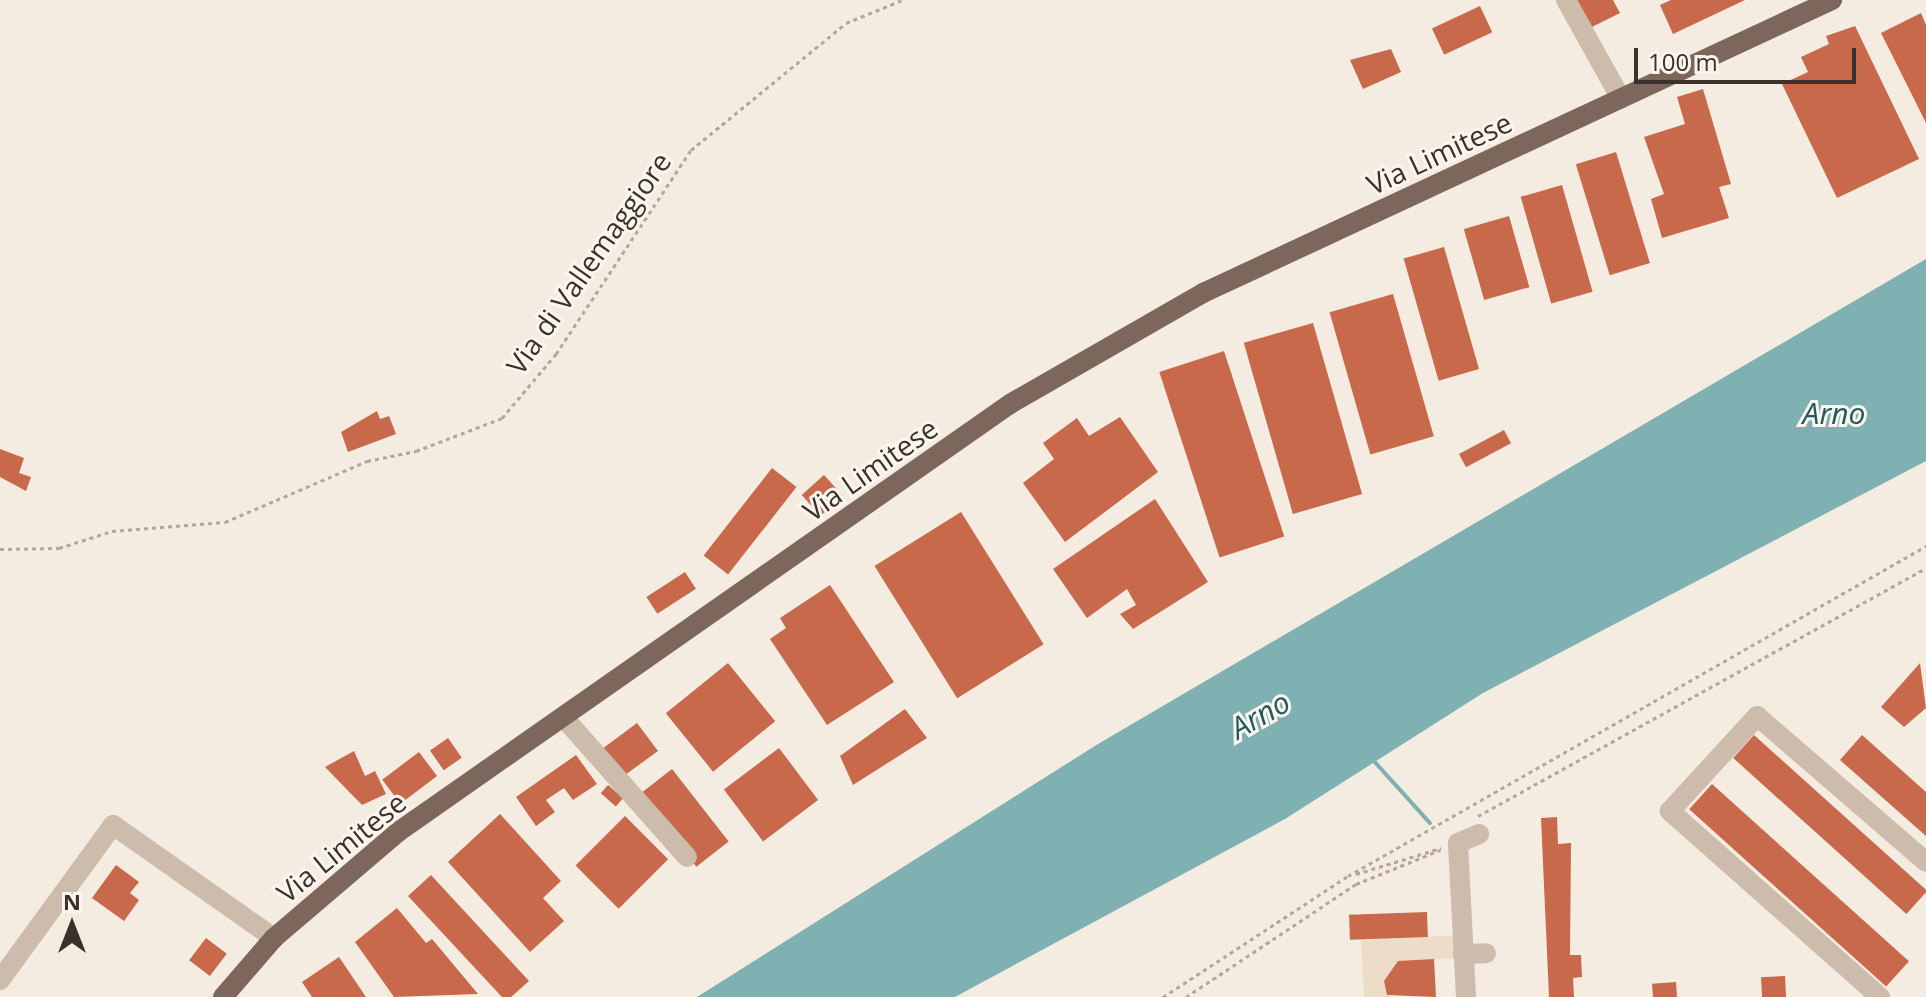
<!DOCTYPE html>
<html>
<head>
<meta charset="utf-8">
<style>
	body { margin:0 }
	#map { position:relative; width:1926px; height:997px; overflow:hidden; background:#f4ebe1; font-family:"Open Sans",sans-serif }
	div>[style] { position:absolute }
	.plaza>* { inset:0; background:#ecdcc8 }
	.water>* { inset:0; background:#7fb0b2 }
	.stream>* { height:4px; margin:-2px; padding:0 2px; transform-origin:2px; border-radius:2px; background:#7fb0b2 }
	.building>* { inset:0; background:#c8694b; transform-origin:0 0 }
	.path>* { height:3px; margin-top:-1.5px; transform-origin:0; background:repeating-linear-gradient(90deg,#b9a596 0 4px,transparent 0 8px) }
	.minor>* { height:20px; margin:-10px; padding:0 10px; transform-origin:10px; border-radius:10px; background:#cdbbac }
	.major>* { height:20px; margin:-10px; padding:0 10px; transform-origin:10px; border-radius:10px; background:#7d675c }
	span { translate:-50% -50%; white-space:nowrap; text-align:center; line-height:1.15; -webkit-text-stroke:6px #fbf5ee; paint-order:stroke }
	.street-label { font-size:28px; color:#3b302b }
	.water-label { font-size:30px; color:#1f5a5e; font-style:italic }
	.north { position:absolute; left:32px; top:885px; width:80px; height:80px; -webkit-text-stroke:6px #fbf5ee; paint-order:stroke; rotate:0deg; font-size:22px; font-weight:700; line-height:32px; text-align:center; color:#3b302b }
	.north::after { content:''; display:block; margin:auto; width:28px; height:36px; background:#3b302b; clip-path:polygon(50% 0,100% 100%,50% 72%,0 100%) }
	.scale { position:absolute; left:1634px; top:48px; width:222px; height:36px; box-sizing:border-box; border:4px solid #3b302b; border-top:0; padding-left:10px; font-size:24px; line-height:28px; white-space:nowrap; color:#3b302b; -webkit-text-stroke:6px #fbf5ee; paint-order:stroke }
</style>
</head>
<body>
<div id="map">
	<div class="plaza">
		<i style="clip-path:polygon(1462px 935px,1463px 958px,1399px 961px,1384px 981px,1390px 997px,1364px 997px,1361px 940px)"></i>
	</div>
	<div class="water">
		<i style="clip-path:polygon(1926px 259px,1926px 461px,1483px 693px,1285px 819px,955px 997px,697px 997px,1098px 744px)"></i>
	</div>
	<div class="stream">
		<i style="left:1373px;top:760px;width:85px;rotate:47.9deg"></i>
	</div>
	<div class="building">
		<i style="clip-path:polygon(1573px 0,1613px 0,1620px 13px,1588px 29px)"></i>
		<i style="clip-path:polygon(1671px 0,1745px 0,1673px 34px,1660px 5px)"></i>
		<i style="left:1480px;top:6px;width:29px;height:53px;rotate:65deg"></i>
		<i style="clip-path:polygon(1921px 13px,1926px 25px,1926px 123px,1881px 33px)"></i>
		<i style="clip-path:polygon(1855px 26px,1919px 159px,1837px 198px,1782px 84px,1808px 72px,1801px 57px,1829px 44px,1826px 36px)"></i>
		<i style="clip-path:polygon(1391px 49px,1401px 72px,1363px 89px,1350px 60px)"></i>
		<i style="clip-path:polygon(1703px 89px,1731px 184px,1719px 187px,1729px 218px,1662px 238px,1651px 199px,1664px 194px,1644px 137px,1685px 124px,1677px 97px)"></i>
		<i style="left:1616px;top:152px;width:116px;height:42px;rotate:73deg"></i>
		<i style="left:1562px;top:185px;width:111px;height:43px;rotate:74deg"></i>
		<i style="left:1509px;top:216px;width:74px;height:47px;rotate:74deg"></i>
		<i style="left:1444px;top:247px;width:127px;height:42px;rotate:74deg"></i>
		<i style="left:1393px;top:294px;width:148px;height:66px;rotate:74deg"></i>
		<i style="left:1313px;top:323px;width:178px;height:72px;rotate:74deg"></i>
		<i style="left:1224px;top:351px;width:195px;height:68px;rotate:72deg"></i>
		<i style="clip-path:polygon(377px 411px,380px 419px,389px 416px,396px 434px,348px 452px,341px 432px)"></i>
		<i style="clip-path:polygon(1120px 417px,1158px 472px,1065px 542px,1023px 483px,1054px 459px,1043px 443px,1077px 418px,1089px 436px)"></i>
		<i style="left:1504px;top:430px;width:15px;height:51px;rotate:62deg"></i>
		<i style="clip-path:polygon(0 449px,24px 458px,19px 473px,31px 477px,26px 491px,0 477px)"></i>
		<i style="left:772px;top:468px;width:31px;height:111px;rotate:38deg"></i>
		<i style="left:824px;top:475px;width:28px;height:30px;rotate:48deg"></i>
		<i style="clip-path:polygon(1155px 499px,1208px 582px,1133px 629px,1120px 614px,1136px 605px,1127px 589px,1087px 618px,1053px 569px)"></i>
		<i style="left:961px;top:512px;width:156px;height:102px;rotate:58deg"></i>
		<i style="left:685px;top:572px;width:20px;height:46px;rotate:57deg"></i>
		<i style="clip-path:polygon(830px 585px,894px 682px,827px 725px,770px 639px,786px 628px,780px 618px)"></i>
		<i style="left:728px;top:663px;width:75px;height:80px;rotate:51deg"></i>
		<i style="clip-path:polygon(1920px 663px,1926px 708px,1904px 727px,1881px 707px)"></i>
		<i style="clip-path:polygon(905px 709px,927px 738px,853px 785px,840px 756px)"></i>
		<i style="clip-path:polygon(637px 723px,658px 751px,625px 775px,598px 752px)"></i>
		<i style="left:1754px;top:735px;width:233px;height:31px;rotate:42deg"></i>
		<i style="clip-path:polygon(1862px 735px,1926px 792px,1926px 836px,1840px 760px)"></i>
		<i style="left:448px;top:738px;width:24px;height:22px;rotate:55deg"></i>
		<i style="left:779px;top:748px;width:65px;height:69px;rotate:53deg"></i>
		<i style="clip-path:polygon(354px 751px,365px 776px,375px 771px,386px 794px,362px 805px,325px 767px)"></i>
		<i style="left:419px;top:752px;width:30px;height:46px;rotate:53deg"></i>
		<i style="clip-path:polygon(576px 755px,597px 784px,573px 800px,564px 788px,546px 800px,555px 812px,536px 826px,516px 797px)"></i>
		<i style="left:672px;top:769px;width:92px;height:41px;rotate:52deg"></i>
		<i style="left:1712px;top:784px;width:265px;height:34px;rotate:42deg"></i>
		<i style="left:608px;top:785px;width:20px;height:11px;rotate:41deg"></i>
		<i style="clip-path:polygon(500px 814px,561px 881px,543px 898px,564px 921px,530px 952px,448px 862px)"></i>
		<i style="left:625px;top:816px;width:61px;height:70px;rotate:45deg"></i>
		<i style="clip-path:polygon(1557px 817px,1558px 844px,1571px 843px,1570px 955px,1581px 955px,1582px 977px,1573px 978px,1574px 997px,1549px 997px,1541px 818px)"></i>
		<i style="clip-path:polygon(116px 865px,139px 882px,130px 893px,139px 900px,124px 921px,92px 898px)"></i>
		<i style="clip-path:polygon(431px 875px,529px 981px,511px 997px,502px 997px,408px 896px)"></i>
		<i style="clip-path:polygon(397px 908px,426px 943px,432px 939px,478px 994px,394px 997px,355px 942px)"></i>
		<i style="left:1427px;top:912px;width:25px;height:78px;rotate:88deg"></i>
		<i style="left:206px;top:938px;width:26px;height:28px;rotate:37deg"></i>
		<i style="clip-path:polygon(339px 957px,366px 997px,312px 997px,302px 982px)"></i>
		<i style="clip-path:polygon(1434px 959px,1436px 997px,1387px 995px,1384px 981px,1398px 961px)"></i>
		<i style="left:1785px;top:976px;width:21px;height:24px;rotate:87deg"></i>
		<i style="left:1676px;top:982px;width:15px;height:24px;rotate:86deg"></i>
	</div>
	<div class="path">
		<i style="left:0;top:549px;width:59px;rotate:-1deg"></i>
		<i style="left:59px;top:548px;width:56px;rotate:-17.8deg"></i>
		<i style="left:112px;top:531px;width:113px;rotate:-4.6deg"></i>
		<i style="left:225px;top:522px;width:155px;rotate:-23.2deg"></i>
		<i style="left:367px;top:461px;width:50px;rotate:-11.5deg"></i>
		<i style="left:416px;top:451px;width:92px;rotate:-21deg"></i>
		<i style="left:502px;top:418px;width:84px;rotate:-49.8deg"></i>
		<i style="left:556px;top:354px;width:245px;rotate:-56.5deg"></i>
		<i style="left:691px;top:150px;width:200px;rotate:-39.3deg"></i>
		<i style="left:846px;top:23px;width:61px;rotate:-22.3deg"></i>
		<i style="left:1478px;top:816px;width:512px;rotate:-28.97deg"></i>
		<i style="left:1356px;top:874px;width:89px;rotate:-17deg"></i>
		<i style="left:1163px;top:997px;width:221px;rotate:-33.2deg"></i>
		<i style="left:1348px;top:876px;width:666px;rotate:-29.72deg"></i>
		<i style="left:1186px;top:997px;width:204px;rotate:-33.6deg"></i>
		<i style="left:1356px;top:884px;width:91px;rotate:-22deg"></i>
	</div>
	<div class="minor">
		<i style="left:1566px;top:0;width:113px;rotate:60.9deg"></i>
		<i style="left:565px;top:719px;width:184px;rotate:48.5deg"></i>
		<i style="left:1463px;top:954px;width:23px;rotate:-2deg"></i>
		<i style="left:0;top:980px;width:192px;rotate:-53.9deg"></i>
		<i style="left:113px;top:825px;width:197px;rotate:35.1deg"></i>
		<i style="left:1466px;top:997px;width:154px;rotate:-93deg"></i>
		<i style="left:1458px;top:843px;width:23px;rotate:-23deg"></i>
		<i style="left:1880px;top:997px;width:281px;rotate:-138.5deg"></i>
		<i style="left:1670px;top:811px;width:129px;rotate:-47.5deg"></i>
		<i style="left:1757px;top:716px;width:223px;rotate:40.8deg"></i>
	</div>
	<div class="major">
		<i style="left:223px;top:997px;width:78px;rotate:-49.2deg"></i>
		<i style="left:274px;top:938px;width:163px;rotate:-40.5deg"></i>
		<i style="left:398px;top:832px;width:747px;rotate:-34.97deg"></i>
		<i style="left:1010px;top:404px;width:223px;rotate:-29.9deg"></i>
		<i style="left:1203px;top:293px;width:694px;rotate:-24.98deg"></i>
	</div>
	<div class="street-label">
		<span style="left:1439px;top:153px;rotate:-25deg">Via Limitese</span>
		<span style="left:588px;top:263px;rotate:-55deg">Via di Vallemaggiore</span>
		<span style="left:870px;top:469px;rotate:-35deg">Via Limitese</span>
		<span style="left:341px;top:847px;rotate:-39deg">Via Limitese</span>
	</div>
	<div class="water-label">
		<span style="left:1834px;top:413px">Arno</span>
		<span style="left:1260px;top:715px;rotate:-30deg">Arno</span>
	</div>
	<div class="north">N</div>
	<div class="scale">100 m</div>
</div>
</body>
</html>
